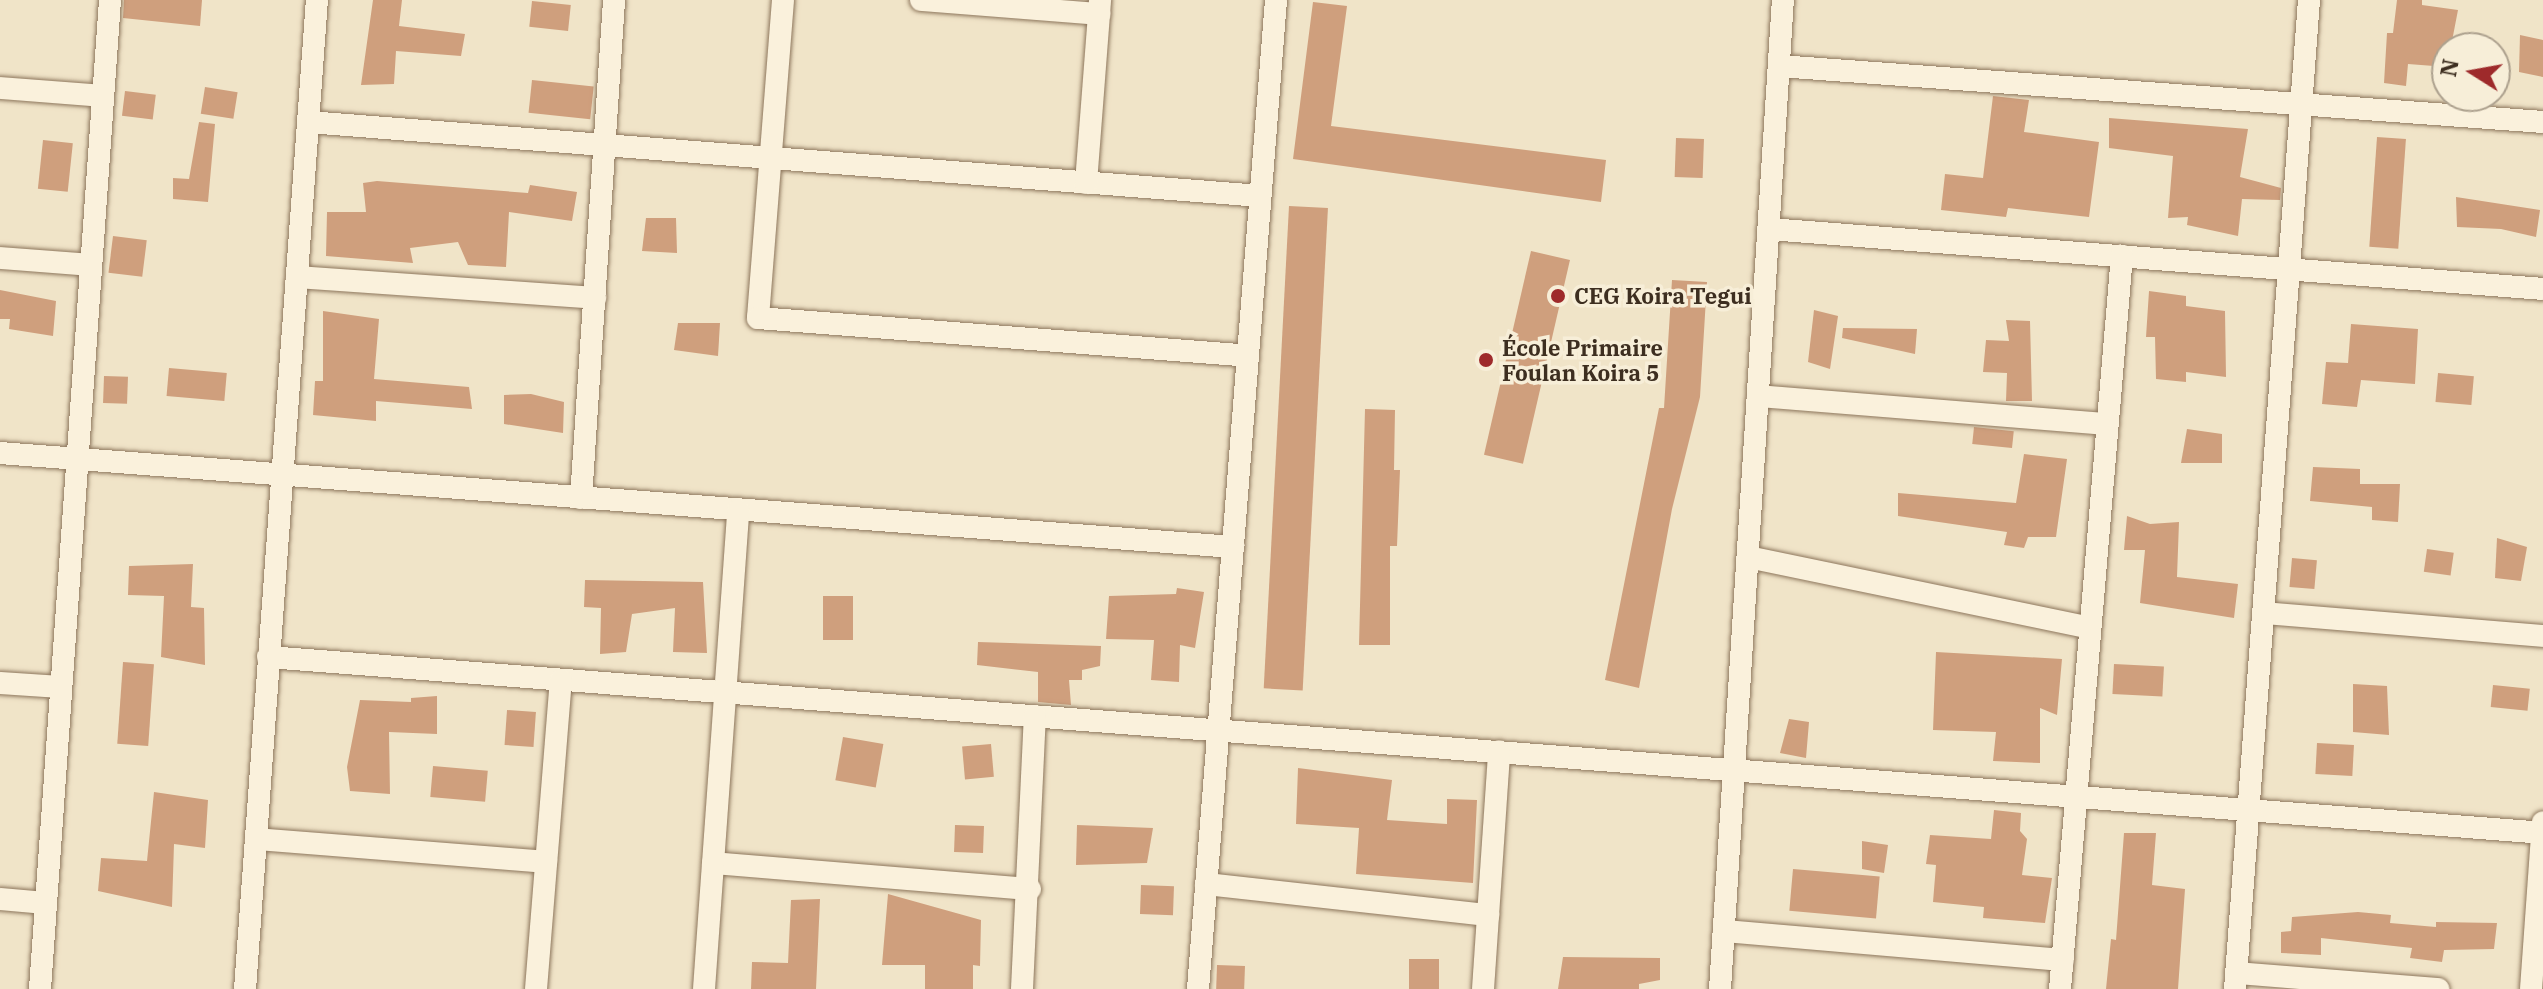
<!DOCTYPE html>
<html>
<head>
<meta charset="utf-8">
<style>
	body { margin:0 }
	#map { position:relative; width:2543px; height:989px; overflow:hidden; background:#f0e4c8; font-family:"IBM Plex Serif",serif }
	div>[style] { position:absolute }
	.building>* { inset:0; background:#cf9f7d; transform-origin:0 0 }
	.roads { filter:drop-shadow(0 0 2px #8d765c) drop-shadow(0 0 2px #8d765c) }
	.minor>* { height:22px; margin:-11px; padding:0 11px; transform-origin:11px; border-radius:11px; background:#faf1dc }
	.dots>* { width:22px; height:22px; translate:-50% -50%; box-sizing:border-box; border:4px solid #f7eed8; border-radius:50% }
	span { translate:-50% -50%; white-space:nowrap; text-align:center; line-height:1.15; -webkit-text-stroke:7px #f7eed8; paint-order:stroke }
	.poi-label { font-size:22px; color:#3d2e20; font-weight:700 }
	.left { translate:0 -50%; text-align:left }
	.north { position:absolute; left:2431px; top:32px; width:80px; height:80px; box-sizing:border-box; background:#f7eed8; border:2px solid #ada18e; border-radius:50%; rotate:281deg; font-size:22px; font-weight:700; line-height:32px; text-align:center; color:#3d2e20 }
	.north::after { content:''; display:block; margin:auto; width:28px; height:36px; background:#9e2a2b; clip-path:polygon(50% 0,100% 100%,50% 72%,0 100%) }
</style>
</head>
<body>
<div id="map">
	<div class="building">
		<i style="clip-path:polygon(124px 0,202px 0,200px 26px,123px 18px)"></i>
		<i style="clip-path:polygon(373px 0,402px 0,399px 26px,465px 34px,461px 56px,396px 51px,394px 84px,361px 85px)"></i>
		<i style="clip-path:polygon(2397px 0,2422px 0,2422px 5px,2458px 10px,2447px 67px,2408px 64px,2406px 86px,2384px 83px,2387px 33px,2393px 33px)"></i>
		<i style="left:532px;top:1px;width:39px;height:26px;rotate:6deg"></i>
		<i style="clip-path:polygon(1313px 2px,1347px 6px,1331px 126px,1606px 160px,1601px 202px,1293px 159px)"></i>
		<i style="clip-path:polygon(2520px 35px,2543px 40px,2543px 77px,2519px 72px)"></i>
		<i style="left:532px;top:80px;width:62px;height:33px;rotate:6deg"></i>
		<i style="left:205px;top:87px;width:33px;height:27px;rotate:9deg"></i>
		<i style="left:125px;top:91px;width:31px;height:25px;rotate:7deg"></i>
		<i style="clip-path:polygon(1993px 96px,2029px 100px,2024px 132px,2099px 142px,2089px 217px,2008px 208px,2006px 217px,1941px 210px,1945px 174px,1983px 178px)"></i>
		<i style="clip-path:polygon(2109px 118px,2248px 129px,2240px 177px,2281px 188px,2280px 200px,2242px 199px,2238px 236px,2187px 225px,2188px 217px,2168px 218px,2173px 156px,2109px 148px)"></i>
		<i style="clip-path:polygon(199px 122px,215px 124px,208px 202px,173px 199px,173px 178px,189px 179px)"></i>
		<i style="left:2377px;top:137px;width:29px;height:110px;rotate:4deg"></i>
		<i style="left:1676px;top:138px;width:28px;height:39px;rotate:2deg"></i>
		<i style="left:43px;top:140px;width:30px;height:49px;rotate:6deg"></i>
		<i style="clip-path:polygon(377px 181px,528px 193px,530px 185px,577px 192px,572px 221px,509px 212px,506px 267px,468px 265px,458px 242px,410px 248px,413px 263px,326px 256px,327px 212px,366px 212px,363px 183px)"></i>
		<i style="clip-path:polygon(2456px 197px,2540px 210px,2536px 237px,2501px 229px,2457px 227px)"></i>
		<i style="left:1289px;top:206px;width:39px;height:483px;rotate:3deg"></i>
		<i style="clip-path:polygon(646px 218px,676px 218px,677px 253px,642px 251px)"></i>
		<i style="left:113px;top:236px;width:34px;height:37px;rotate:7deg"></i>
		<i style="left:1531px;top:251px;width:40px;height:209px;rotate:13deg"></i>
		<i style="clip-path:polygon(1672px 280px,1707px 282px,1700px 397px,1672px 509px,1639px 688px,1605px 680px,1659px 408px,1664px 408px)"></i>
		<i style="clip-path:polygon(0 290px,56px 301px,53px 336px,9px 329px,10px 319px,0 319px)"></i>
		<i style="clip-path:polygon(2149px 291px,2186px 296px,2186px 306px,2225px 311px,2226px 377px,2186px 372px,2186px 382px,2156px 379px,2155px 337px,2146px 337px)"></i>
		<i style="clip-path:polygon(1814px 310px,1838px 316px,1830px 369px,1808px 362px)"></i>
		<i style="clip-path:polygon(323px 311px,379px 319px,374px 379px,469px 387px,472px 409px,376px 401px,376px 421px,313px 415px,315px 381px,323px 381px)"></i>
		<i style="clip-path:polygon(2006px 320px,2030px 321px,2032px 401px,2006px 401px,2007px 373px,1983px 372px,1986px 340px,2009px 341px)"></i>
		<i style="clip-path:polygon(678px 323px,720px 323px,718px 356px,674px 350px)"></i>
		<i style="clip-path:polygon(2351px 324px,2418px 329px,2415px 384px,2361px 380px,2357px 407px,2322px 404px,2326px 362px,2348px 363px)"></i>
		<i style="clip-path:polygon(1843px 328px,1917px 329px,1915px 354px,1842px 338px)"></i>
		<i style="left:169px;top:368px;width:58px;height:28px;rotate:5deg"></i>
		<i style="left:2438px;top:373px;width:36px;height:29px;rotate:5deg"></i>
		<i style="left:104px;top:376px;width:24px;height:27px;rotate:2deg"></i>
		<i style="clip-path:polygon(531px 394px,564px 402px,563px 433px,504px 424px,504px 395px)"></i>
		<i style="clip-path:polygon(1365px 409px,1395px 410px,1394px 470px,1400px 470px,1397px 546px,1390px 546px,1390px 645px,1359px 645px)"></i>
		<i style="left:1974px;top:427px;width:40px;height:17px;rotate:6deg"></i>
		<i style="clip-path:polygon(2187px 429px,2222px 434px,2222px 463px,2181px 463px)"></i>
		<i style="clip-path:polygon(2024px 454px,2067px 459px,2056px 537px,2028px 537px,2024px 548px,2004px 545px,2007px 532px,1898px 516px,1898px 493px,2016px 503px)"></i>
		<i style="clip-path:polygon(2313px 467px,2360px 469px,2360px 484px,2400px 484px,2398px 522px,2372px 520px,2372px 507px,2310px 501px)"></i>
		<i style="clip-path:polygon(2127px 516px,2150px 524px,2179px 522px,2177px 577px,2238px 584px,2234px 618px,2140px 603px,2145px 550px,2124px 550px)"></i>
		<i style="clip-path:polygon(2497px 538px,2527px 547px,2521px 581px,2495px 578px)"></i>
		<i style="left:2427px;top:549px;width:27px;height:23px;rotate:8deg"></i>
		<i style="left:2292px;top:558px;width:25px;height:29px;rotate:5deg"></i>
		<i style="clip-path:polygon(193px 564px,191px 607px,204px 608px,205px 665px,161px 657px,164px 596px,128px 595px,129px 566px)"></i>
		<i style="clip-path:polygon(585px 580px,703px 582px,707px 653px,673px 652px,675px 608px,632px 614px,626px 652px,600px 654px,601px 608px,584px 607px)"></i>
		<i style="clip-path:polygon(1177px 588px,1204px 592px,1195px 648px,1180px 645px,1179px 682px,1151px 680px,1154px 640px,1106px 639px,1109px 596px,1176px 594px)"></i>
		<i style="left:823px;top:596px;width:30px;height:44px"></i>
		<i style="clip-path:polygon(978px 642px,1101px 646px,1100px 666px,1082px 670px,1082px 680px,1069px 680px,1071px 705px,1038px 702px,1038px 672px,977px 665px)"></i>
		<i style="clip-path:polygon(1936px 652px,2062px 659px,2057px 715px,2040px 708px,2040px 763px,1993px 761px,1996px 732px,1933px 730px)"></i>
		<i style="left:123px;top:662px;width:31px;height:82px;rotate:4deg"></i>
		<i style="left:2114px;top:664px;width:50px;height:30px;rotate:3deg"></i>
		<i style="clip-path:polygon(2353px 684px,2387px 686px,2389px 735px,2353px 732px)"></i>
		<i style="left:2493px;top:685px;width:37px;height:22px;rotate:6deg"></i>
		<i style="clip-path:polygon(437px 696px,437px 734px,389px 732px,390px 794px,350px 791px,347px 767px,360px 700px,411px 702px,411px 698px)"></i>
		<i style="left:507px;top:710px;width:29px;height:35px;rotate:4deg"></i>
		<i style="clip-path:polygon(1789px 719px,1809px 722px,1806px 758px,1780px 753px)"></i>
		<i style="left:843px;top:737px;width:41px;height:44px;rotate:10deg"></i>
		<i style="left:2317px;top:743px;width:37px;height:31px;rotate:3deg"></i>
		<i style="left:991px;top:744px;width:33px;height:29px;rotate:85deg"></i>
		<i style="left:433px;top:766px;width:55px;height:31px;rotate:5deg"></i>
		<i style="clip-path:polygon(1298px 768px,1392px 780px,1387px 820px,1447px 824px,1447px 799px,1477px 800px,1473px 883px,1356px 874px,1359px 828px,1296px 824px)"></i>
		<i style="clip-path:polygon(154px 792px,208px 800px,205px 848px,174px 844px,172px 907px,98px 891px,101px 858px,147px 861px)"></i>
		<i style="clip-path:polygon(1994px 810px,2021px 813px,2020px 831px,2027px 839px,2022px 875px,2052px 878px,2045px 923px,1983px 918px,1984px 907px,1933px 902px,1936px 865px,1926px 864px,1930px 835px,1991px 839px)"></i>
		<i style="left:955px;top:825px;width:29px;height:27px;rotate:2deg"></i>
		<i style="clip-path:polygon(1077px 825px,1153px 828px,1147px 863px,1076px 865px)"></i>
		<i style="clip-path:polygon(2124px 833px,2156px 833px,2152px 885px,2185px 889px,2178px 989px,2106px 989px,2111px 939px,2116px 940px)"></i>
		<i style="clip-path:polygon(1862px 841px,1888px 845px,1884px 873px,1862px 869px)"></i>
		<i style="left:1793px;top:869px;width:87px;height:42px;rotate:5deg"></i>
		<i style="left:1141px;top:885px;width:33px;height:29px;rotate:2deg"></i>
		<i style="clip-path:polygon(888px 894px,981px 920px,980px 966px,973px 965px,973px 989px,925px 989px,925px 965px,882px 965px)"></i>
		<i style="clip-path:polygon(820px 899px,816px 989px,751px 989px,752px 962px,788px 963px,791px 900px)"></i>
		<i style="clip-path:polygon(2358px 912px,2391px 915px,2390px 923px,2436px 927px,2436px 922px,2497px 923px,2494px 949px,2444px 950px,2442px 962px,2410px 958px,2412px 948px,2321px 938px,2321px 955px,2281px 953px,2281px 932px,2291px 931px,2292px 917px)"></i>
		<i style="clip-path:polygon(1563px 957px,1660px 958px,1660px 980px,1639px 984px,1639px 989px,1558px 989px)"></i>
		<i style="left:1409px;top:959px;width:30px;height:30px"></i>
		<i style="left:1217px;top:965px;width:28px;height:24px;rotate:2deg"></i>
	</div>
	<div class="roads">
		<div class="minor">
			<i style="left:783px;top:0;width:319px;rotate:94.5deg"></i>
			<i style="left:758px;top:318px;width:491px;rotate:4.4deg"></i>
			<i style="left:921px;top:0;width:179px;rotate:4.5deg"></i>
			<i style="left:1779px;top:66px;width:766px;rotate:4.19deg"></i>
			<i style="left:0;top:88px;width:103px;rotate:4.4deg"></i>
			<i style="left:308px;top:122px;width:955px;rotate:4.44deg"></i>
			<i style="left:1086px;top:183px;width:184px;rotate:-85.6deg"></i>
			<i style="left:1769px;top:229px;width:776px;rotate:4.43deg"></i>
			<i style="left:0;top:258px;width:91px;rotate:4.4deg"></i>
			<i style="left:297px;top:277px;width:299px;rotate:4deg"></i>
			<i style="left:1758px;top:396px;width:349px;rotate:4.6deg"></i>
			<i style="left:0;top:453px;width:1237px;rotate:4.36deg"></i>
			<i style="left:581px;top:498px;width:499px;rotate:-86.2deg"></i>
			<i style="left:1748px;top:557px;width:349px;rotate:11.7deg"></i>
			<i style="left:2264px;top:613px;width:280px;rotate:4.7deg"></i>
			<i style="left:268px;top:657px;width:2282px;rotate:4.42deg"></i>
			<i style="left:0;top:683px;width:61px;rotate:3.8deg"></i>
			<i style="left:256px;top:839px;width:291px;rotate:4.5deg"></i>
			<i style="left:713px;top:863px;width:318px;rotate:4.7deg"></i>
			<i style="left:1206px;top:884px;width:284px;rotate:6.3deg"></i>
			<i style="left:0;top:899px;width:46px;rotate:5deg"></i>
			<i style="left:1724px;top:931px;width:340px;rotate:4.9deg"></i>
			<i style="left:2237px;top:973px;width:202px;rotate:4.6deg"></i>
			<i style="left:40px;top:989px;width:991px;rotate:-85.95deg"></i>
			<i style="left:245px;top:989px;width:992px;rotate:-85.84deg"></i>
			<i style="left:536px;top:989px;width:310px;rotate:-85.4deg"></i>
			<i style="left:704px;top:989px;width:480px;rotate:-85.9deg"></i>
			<i style="left:1022px;top:989px;width:273px;rotate:-87.3deg"></i>
			<i style="left:1198px;top:989px;width:992px;rotate:-85.49deg"></i>
			<i style="left:1483px;top:989px;width:238px;rotate:-86.1deg"></i>
			<i style="left:1720px;top:989px;width:991px;rotate:-86.36deg"></i>
			<i style="left:2060px;top:989px;width:736px;rotate:-85.17deg"></i>
			<i style="left:2235px;top:989px;width:992px;rotate:-85.72deg"></i>
			<i style="left:2531px;top:989px;width:167px;rotate:-85.9deg"></i>
		</div>
	</div>
	<div class="dots">
		<i style="left:1558px;top:296px;background:#9e2a2b"></i>
		<i style="left:1486px;top:360px;background:#9e2a2b"></i>
	</div>
	<div class="poi-label">
		<span class="left" style="left:1574px;top:296px">CEG Koira Tegui</span>
		<span class="left" style="left:1502px;top:360px">École Primaire<br>Foulan Koira 5</span>
	</div>
	<div class="north">N</div>
</div>
</body>
</html>
